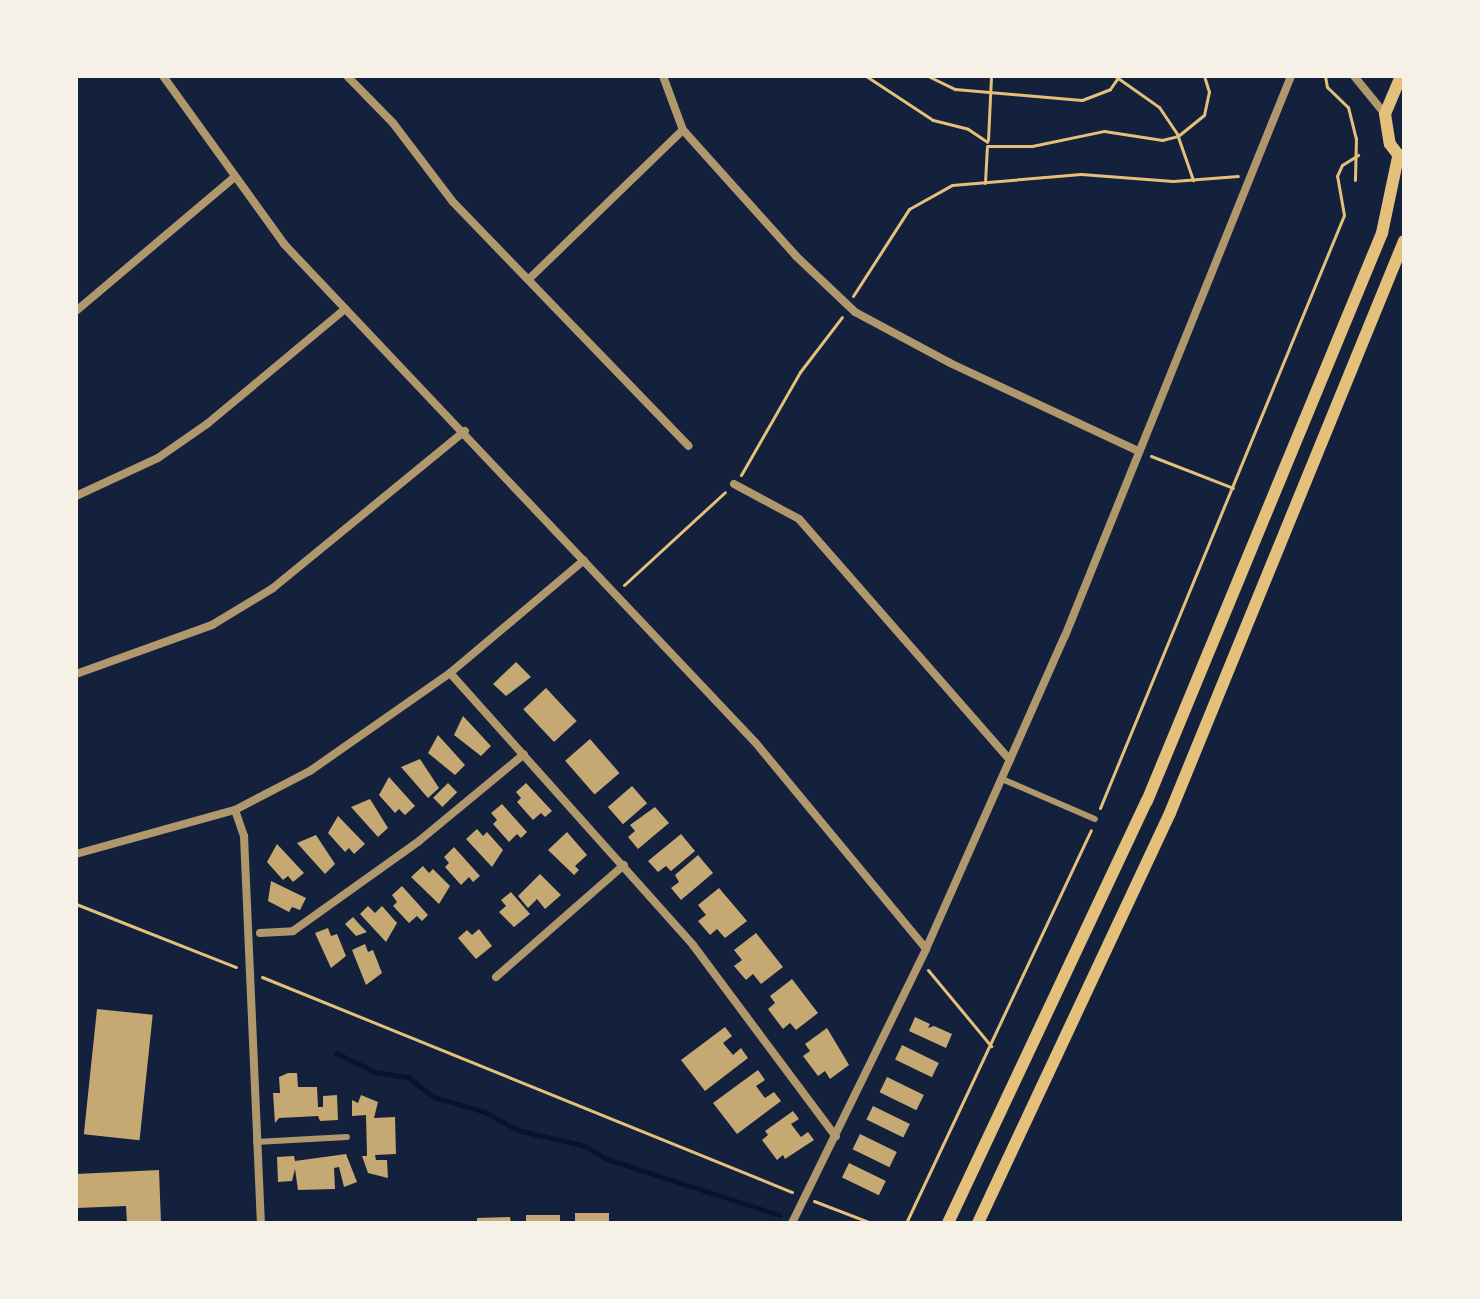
<!DOCTYPE html>
<html>
<head>
<meta charset="utf-8">
<style>
	body { margin:0 }
	#map { position:relative; width:1480px; height:1299px; overflow:hidden; background:#14213d; font-family:"DM Sans",sans-serif }
	div>[style] { position:absolute }
	.stream>* { height:5px; margin:-2.5px; padding:0 2.5px; transform-origin:2.5px; border-radius:2.5px; background:#0b132b }
	.building>* { inset:0; background:#c6a872; transform-origin:0 0 }
	.path>* { height:3px; margin:-1.5px; padding:0 1.5px; transform-origin:1.5px; border-radius:1.5px; background:#e5c07b }
	.pedestrian>* { height:6px; margin:-3px; padding:0 3px; transform-origin:3px; border-radius:3px; background:#b1986c }
	.minor>* { height:8px; margin:-4px; padding:0 4px; transform-origin:4px; border-radius:4px; background:#b1986c }
	.secondary>* { height:12px; margin:-6px; padding:0 6px; transform-origin:6px; border-radius:6px; background:#e5c07b }
	span { translate:-50% -50%; white-space:nowrap; text-align:center; line-height:1.15; -webkit-text-stroke:6px #f6f1e7; paint-order:stroke }
	.frame { position:absolute; inset:0; border:78px solid #f6f1e7; pointer-events:none }
</style>
</head>
<body>
<div id="map">
	<div class="stream">
		<i style="left:336px;top:1053px;width:43px;rotate:26deg"></i>
		<i style="left:375px;top:1072px;width:33px;rotate:9deg"></i>
		<i style="left:408px;top:1077px;width:33px;rotate:38deg"></i>
		<i style="left:434px;top:1097px;width:53px;rotate:16.4deg"></i>
		<i style="left:485px;top:1112px;width:37px;rotate:29deg"></i>
		<i style="left:517px;top:1130px;width:70px;rotate:13.2deg"></i>
		<i style="left:585px;top:1146px;width:26px;rotate:31deg"></i>
		<i style="left:607px;top:1159px;width:181px;rotate:18deg"></i>
	</div>
	<div class="building">
		<i style="clip-path:polygon(516px 662px,531px 677px,506px 696px,493px 684px)"></i>
		<i style="left:546px;top:688px;width:45px;height:31px;rotate:47deg"></i>
		<i style="clip-path:polygon(463px 716px,491px 746px,481px 756px,454px 735px)"></i>
		<i style="clip-path:polygon(438px 735px,465px 765px,455px 775px,428px 753px)"></i>
		<i style="left:590px;top:739px;width:45px;height:33px;rotate:49deg"></i>
		<i style="clip-path:polygon(420px 759px,439px 788px,428px 798px,401px 767px)"></i>
		<i style="clip-path:polygon(389px 777px,415px 806px,405px 815px,399px 809px,395px 813px,379px 795px)"></i>
		<i style="left:448px;top:783px;width:13px;height:21px;rotate:45deg"></i>
		<i style="clip-path:polygon(526px 783px,552px 811px,545px 817px,541px 813px,533px 820px,517px 802px,521px 798px,516px 792px)"></i>
		<i style="left:632px;top:786px;width:23px;height:32px;rotate:49deg"></i>
		<i style="clip-path:polygon(370px 799px,388px 828px,378px 837px,351px 807px)"></i>
		<i style="clip-path:polygon(502px 804px,527px 832px,521px 838px,517px 834px,509px 842px,493px 824px,497px 820px,491px 813px)"></i>
		<i style="clip-path:polygon(655px 807px,669px 823px,638px 849px,628px 837px,635px 831px,630px 825px)"></i>
		<i style="clip-path:polygon(338px 816px,365px 844px,354px 854px,349px 848px,345px 852px,328px 833px)"></i>
		<i style="clip-path:polygon(477px 829px,483px 836px,487px 832px,503px 850px,492px 867px,466px 839px)"></i>
		<i style="clip-path:polygon(567px 832px,587px 855px,575px 866px,579px 870px,574px 875px,548px 850px)"></i>
		<i style="clip-path:polygon(681px 834px,695px 851px,671px 871px,666px 866px,658px 872px,648px 861px)"></i>
		<i style="clip-path:polygon(316px 835px,335px 864px,325px 874px,297px 843px)"></i>
		<i style="clip-path:polygon(277px 844px,304px 873px,293px 882px,288px 876px,283px 880px,267px 862px)"></i>
		<i style="clip-path:polygon(454px 847px,480px 876px,473px 882px,469px 877px,461px 885px,445px 867px,449px 863px,444px 857px)"></i>
		<i style="clip-path:polygon(698px 855px,713px 873px,681px 900px,671px 888px,679px 882px,675px 875px)"></i>
		<i style="clip-path:polygon(423px 866px,429px 873px,433px 869px,450px 886px,439px 904px,411px 877px)"></i>
		<i style="clip-path:polygon(540px 874px,561px 895px,545px 909px,537px 899px,528px 908px,518px 896px)"></i>
		<i style="clip-path:polygon(271px 881px,306px 898px,300px 910px,292px 907px,289px 912px,268px 901px)"></i>
		<i style="clip-path:polygon(402px 886px,428px 915px,422px 921px,417px 916px,409px 923px,393px 906px,397px 902px,392px 895px)"></i>
		<i style="clip-path:polygon(719px 888px,747px 921px,725px 938px,717px 929px,710px 935px,698px 921px,706px 915px,698px 905px)"></i>
		<i style="clip-path:polygon(511px 892px,530px 914px,514px 927px,499px 912px,506px 906px,501px 900px)"></i>
		<i style="clip-path:polygon(368px 906px,375px 913px,382px 906px,397px 923px,386px 942px,360px 914px)"></i>
		<i style="clip-path:polygon(353px 917px,361px 926px,367px 932px,356px 936px,345px 924px)"></i>
		<i style="clip-path:polygon(328px 928px,331px 936px,337px 934px,346px 956px,331px 968px,315px 933px)"></i>
		<i style="clip-path:polygon(479px 929px,492px 946px,476px 959px,458px 938px,467px 930px,472px 935px)"></i>
		<i style="clip-path:polygon(756px 933px,783px 967px,761px 984px,753px 974px,746px 980px,734px 966px,742px 960px,734px 950px)"></i>
		<i style="clip-path:polygon(365px 944px,368px 952px,373px 950px,382px 973px,366px 985px,352px 950px)"></i>
		<i style="clip-path:polygon(792px 979px,818px 1013px,796px 1030px,790px 1023px,783px 1029px,768px 1009px,775px 1003px,770px 996px)"></i>
		<i style="left:97px;top:1009px;width:56px;height:126px;rotate:6deg"></i>
		<i style="clip-path:polygon(915px 1017px,930px 1024px,928px 1028px,934px 1026px,952px 1034px,946px 1048px,909px 1031px)"></i>
		<i style="clip-path:polygon(725px 1027px,732px 1036px,723px 1043px,733px 1055px,741px 1048px,748px 1058px,705px 1091px,681px 1060px)"></i>
		<i style="clip-path:polygon(827px 1028px,849px 1065px,830px 1079px,825px 1071px,818px 1076px,803px 1056px,810px 1051px,805px 1044px)"></i>
		<i style="left:902px;top:1045px;width:41px;height:16px;rotate:26deg"></i>
		<i style="clip-path:polygon(758px 1070px,765px 1080px,756px 1086px,765px 1098px,774px 1092px,781px 1101px,737px 1134px,713px 1103px)"></i>
		<i style="clip-path:polygon(288px 1073px,297px 1073px,298px 1087px,317px 1087px,318px 1107px,323px 1107px,323px 1096px,337px 1095px,338px 1120px,320px 1121px,318px 1116px,279px 1118px,275px 1123px,273px 1093px,280px 1093px,279px 1077px)"></i>
		<i style="left:887px;top:1077px;width:41px;height:17px;rotate:26deg"></i>
		<i style="clip-path:polygon(361px 1095px,378px 1102px,374px 1118px,395px 1117px,396px 1154px,375px 1155px,376px 1160px,387px 1160px,388px 1178px,368px 1173px,362px 1156px,367px 1156px,366px 1115px,352px 1116px,352px 1100px,358px 1103px)"></i>
		<i style="left:873px;top:1106px;width:41px;height:15px;rotate:26deg"></i>
		<i style="clip-path:polygon(793px 1111px,799px 1119px,791px 1124px,801px 1137px,808px 1132px,814px 1140px,785px 1159px,783px 1155px,777px 1160px,762px 1140px,768px 1135px,765px 1131px)"></i>
		<i style="left:860px;top:1134px;width:41px;height:17px;rotate:26deg"></i>
		<i style="clip-path:polygon(346px 1154px,357px 1182px,344px 1187px,339px 1167px,334px 1168px,335px 1189px,298px 1190px,295px 1169px,292px 1181px,278px 1182px,277px 1157px,294px 1156px,295px 1161px)"></i>
		<i style="left:849px;top:1163px;width:41px;height:16px;rotate:26deg"></i>
		<i style="clip-path:polygon(159px 1170px,161px 1223px,127px 1223px,126px 1206px,76px 1208px,76px 1174px)"></i>
		<i style="left:609px;top:1213px;width:10px;height:34px;rotate:90deg"></i>
		<i style="left:560px;top:1215px;width:8px;height:34px;rotate:90deg"></i>
		<i style="clip-path:polygon(510px 1217px,511px 1223px,477px 1223px,477px 1218px)"></i>
	</div>
	<div class="path">
		<i style="left:866px;top:76px;width:80px;rotate:33.3deg"></i>
		<i style="left:933px;top:120px;width:36px;rotate:14deg"></i>
		<i style="left:968px;top:129px;width:23px;rotate:34deg"></i>
		<i style="left:928px;top:76px;width:30px;rotate:26deg"></i>
		<i style="left:955px;top:89px;width:127px;rotate:5deg"></i>
		<i style="left:1082px;top:100px;width:30px;rotate:-21deg"></i>
		<i style="left:1110px;top:89px;width:16px;rotate:-55deg"></i>
		<i style="left:1115px;top:76px;width:54px;rotate:35.2deg"></i>
		<i style="left:1159px;top:107px;width:32px;rotate:56deg"></i>
		<i style="left:1177px;top:134px;width:49px;rotate:70.8deg"></i>
		<i style="left:1325px;top:76px;width:11px;rotate:80deg"></i>
		<i style="left:1327px;top:87px;width:29px;rotate:44deg"></i>
		<i style="left:1348px;top:107px;width:32px;rotate:76deg"></i>
		<i style="left:1356px;top:138px;width:42px;rotate:91.4deg"></i>
		<i style="left:988px;top:140px;width:64px;rotate:-87.3deg"></i>
		<i style="left:987px;top:146px;width:45px"></i>
		<i style="left:1032px;top:146px;width:74px;rotate:-11.8deg"></i>
		<i style="left:1104px;top:131px;width:59px;rotate:8.8deg"></i>
		<i style="left:1162px;top:140px;width:16px;rotate:-14deg"></i>
		<i style="left:1178px;top:136px;width:33px;rotate:-39deg"></i>
		<i style="left:1204px;top:115px;width:24px;rotate:-78deg"></i>
		<i style="left:1209px;top:92px;width:17px;rotate:-107deg"></i>
		<i style="left:985px;top:183px;width:35px;rotate:-87deg"></i>
		<i style="left:853px;top:296px;width:103px;rotate:-57.2deg"></i>
		<i style="left:909px;top:209px;width:49px;rotate:-29.2deg"></i>
		<i style="left:952px;top:185px;width:129px;rotate:-4.9deg"></i>
		<i style="left:1081px;top:174px;width:92px;rotate:4.4deg"></i>
		<i style="left:1173px;top:181px;width:65px;rotate:-4.4deg"></i>
		<i style="left:1151px;top:456px;width:88px;rotate:21.3deg"></i>
		<i style="left:741px;top:475px;width:119px;rotate:-60.2deg"></i>
		<i style="left:800px;top:372px;width:69px;rotate:-52.6deg"></i>
		<i style="left:624px;top:585px;width:137px;rotate:-42.6deg"></i>
		<i style="left:1100px;top:808px;width:641px;rotate:-67.63deg"></i>
		<i style="left:1344px;top:215px;width:40px;rotate:-100deg"></i>
		<i style="left:1337px;top:176px;width:12px;rotate:-66deg"></i>
		<i style="left:1342px;top:165px;width:19px;rotate:-32deg"></i>
		<i style="left:76px;top:904px;width:172px;rotate:21.5deg"></i>
		<i style="left:928px;top:970px;width:99px;rotate:50.3deg"></i>
		<i style="left:262px;top:977px;width:572px;rotate:22.08deg"></i>
		<i style="left:814px;top:1201px;width:61px;rotate:21.1deg"></i>
		<i style="left:906px;top:1223px;width:434px;rotate:-64.8deg"></i>
	</div>
	<div class="pedestrian">
		<i style="left:1002px;top:779px;width:101px;rotate:23.3deg"></i>
		<i style="left:256px;top:1142px;width:91px;rotate:-3.1deg"></i>
	</div>
	<div class="minor">
		<i style="left:163px;top:76px;width:207px;rotate:54.2deg"></i>
		<i style="left:284px;top:244px;width:685px;rotate:46.6deg"></i>
		<i style="left:755px;top:742px;width:268px;rotate:50.4deg"></i>
		<i style="left:347px;top:76px;width:66px;rotate:45.6deg"></i>
		<i style="left:393px;top:123px;width:99px;rotate:52.8deg"></i>
		<i style="left:453px;top:202px;width:339px;rotate:46deg"></i>
		<i style="left:663px;top:76px;width:58px;rotate:69.7deg"></i>
		<i style="left:683px;top:130px;width:169px;rotate:48.1deg"></i>
		<i style="left:796px;top:256px;width:81px;rotate:43.5deg"></i>
		<i style="left:855px;top:312px;width:108px;rotate:28.2deg"></i>
		<i style="left:950px;top:363px;width:208px;rotate:25.1deg"></i>
		<i style="left:1354px;top:76px;width:49px;rotate:50.8deg"></i>
		<i style="left:529px;top:279px;width:214px;rotate:-44.1deg"></i>
		<i style="left:76px;top:311px;width:204px;rotate:-40.2deg"></i>
		<i style="left:734px;top:484px;width:74px;rotate:28.3deg"></i>
		<i style="left:799px;top:519px;width:320px;rotate:48.8deg"></i>
		<i style="left:76px;top:496px;width:90px;rotate:-24.9deg"></i>
		<i style="left:158px;top:458px;width:60px;rotate:-34.8deg"></i>
		<i style="left:207px;top:424px;width:180px;rotate:-39.8deg"></i>
		<i style="left:450px;top:673px;width:365px;rotate:48.2deg"></i>
		<i style="left:693px;top:945px;width:239px;rotate:53.3deg"></i>
		<i style="left:76px;top:674px;width:145px;rotate:-19.8deg"></i>
		<i style="left:212px;top:625px;width:71px;rotate:-31.2deg"></i>
		<i style="left:273px;top:588px;width:248px;rotate:-39.3deg"></i>
		<i style="left:235px;top:810px;width:28px;rotate:71deg"></i>
		<i style="left:244px;top:836px;width:387px;rotate:87.5deg"></i>
		<i style="left:76px;top:854px;width:165px;rotate:-15.5deg"></i>
		<i style="left:235px;top:810px;width:85px;rotate:-27.5deg"></i>
		<i style="left:310px;top:771px;width:171px;rotate:-35deg"></i>
		<i style="left:450px;top:673px;width:175px;rotate:-40.1deg"></i>
		<i style="left:260px;top:933px;width:33px;rotate:-3deg"></i>
		<i style="left:293px;top:931px;width:155px;rotate:-35.5deg"></i>
		<i style="left:419px;top:841px;width:136px;rotate:-39.6deg"></i>
		<i style="left:496px;top:977px;width:170px;rotate:-41.2deg"></i>
		<i style="left:792px;top:1223px;width:305px;rotate:-63.9deg"></i>
		<i style="left:926px;top:949px;width:342px;rotate:-66.1deg"></i>
		<i style="left:1065px;top:636px;width:604px;rotate:-68.02deg"></i>
	</div>
	<div class="secondary">
		<i style="left:1401px;top:76px;width:41px;rotate:112.8deg"></i>
		<i style="left:1385px;top:114px;width:30px;rotate:81deg"></i>
		<i style="left:1390px;top:144px;width:20px;rotate:53deg"></i>
		<i style="left:948px;top:1223px;width:467px;rotate:-64.8deg"></i>
		<i style="left:1147px;top:801px;width:615px;rotate:-67.52deg"></i>
		<i style="left:1382px;top:233px;width:78px;rotate:-78.1deg"></i>
		<i style="left:978px;top:1223px;width:453px;rotate:-64.9deg"></i>
		<i style="left:1170px;top:813px;width:618px;rotate:-67.75deg"></i>
	</div>
	<div class="frame"></div>
</div>
</body>
</html>
